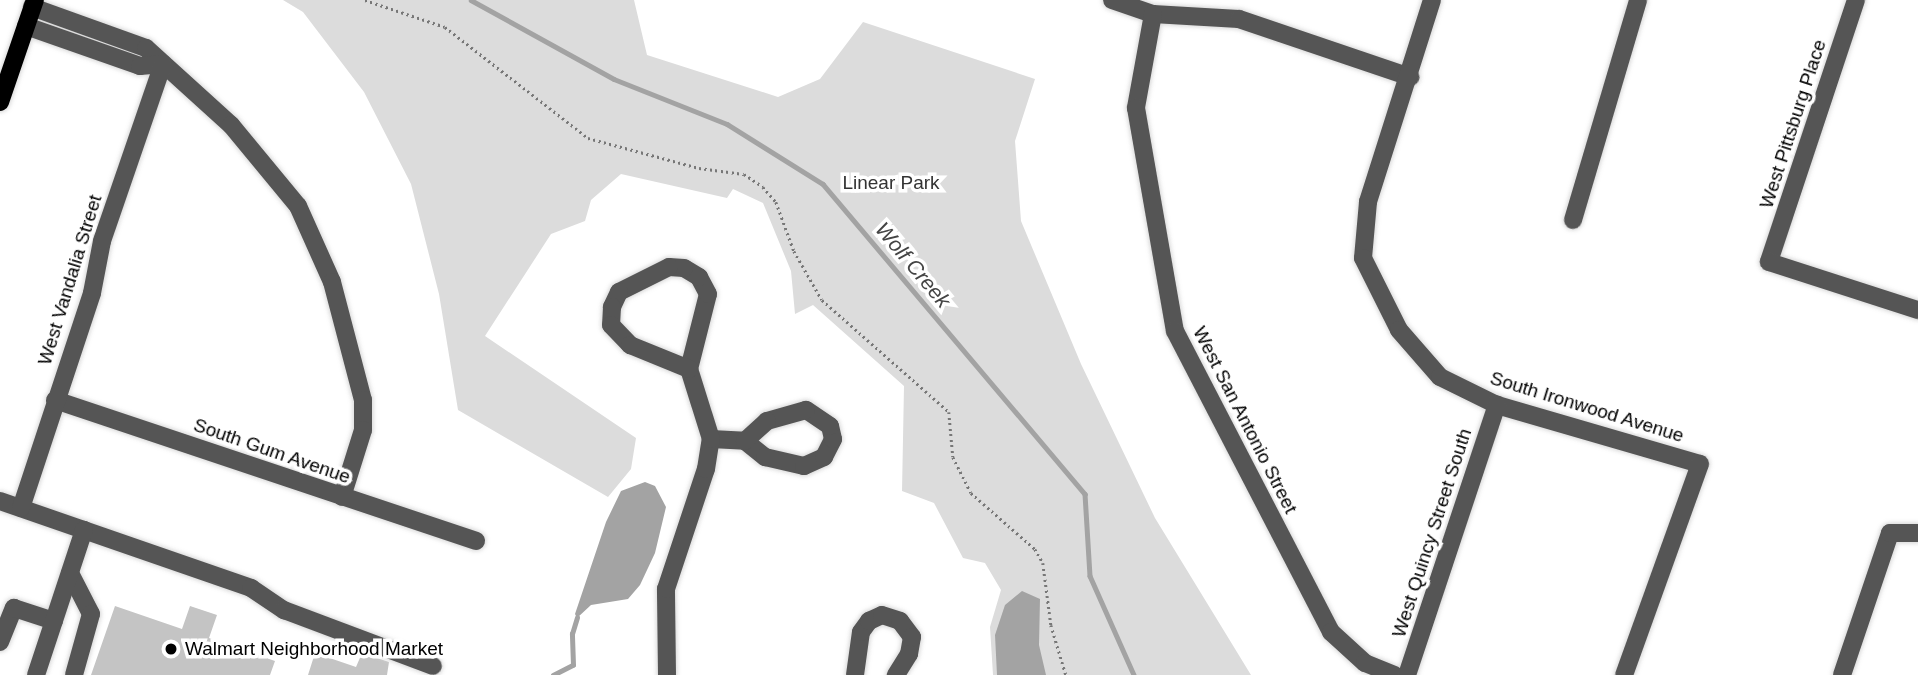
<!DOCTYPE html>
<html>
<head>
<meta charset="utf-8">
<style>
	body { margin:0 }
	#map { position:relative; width:1918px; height:675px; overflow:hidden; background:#fff; font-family:Helvetica,sans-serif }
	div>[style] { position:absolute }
	.green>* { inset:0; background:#dcdcdc }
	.water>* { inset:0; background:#a3a3a3 }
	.stream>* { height:4.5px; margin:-2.25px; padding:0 2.25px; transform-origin:2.25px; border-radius:2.25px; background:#a3a3a3 }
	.building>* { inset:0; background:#c4c4c4 }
	.path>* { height:2.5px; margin-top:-1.25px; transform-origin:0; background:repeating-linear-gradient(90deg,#777 0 2px,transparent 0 5.5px) }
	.roads { filter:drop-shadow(0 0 2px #dbdbdb) drop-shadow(0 0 2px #dbdbdb) }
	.minor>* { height:18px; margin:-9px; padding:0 9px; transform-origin:9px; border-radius:9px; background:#555 }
	.major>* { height:18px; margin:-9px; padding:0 9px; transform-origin:9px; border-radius:9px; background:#000 }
	.dots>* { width:19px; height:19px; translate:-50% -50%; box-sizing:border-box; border:4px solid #fff; border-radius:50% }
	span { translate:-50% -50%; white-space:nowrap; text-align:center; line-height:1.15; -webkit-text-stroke:7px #fff; paint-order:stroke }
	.street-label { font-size:19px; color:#000 }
	.park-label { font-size:19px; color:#333 }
	.poi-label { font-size:19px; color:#000 }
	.left { translate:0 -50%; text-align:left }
	.water-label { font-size:21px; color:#444; font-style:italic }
</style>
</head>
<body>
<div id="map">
	<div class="green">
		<i style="clip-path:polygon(283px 0,634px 0,647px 55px,778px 97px,820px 79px,863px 22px,1035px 79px,1015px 141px,1021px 221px,1081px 364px,1155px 518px,1251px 675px,993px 675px,990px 627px,1001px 590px,985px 563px,963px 558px,934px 503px,902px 491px,904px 386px,813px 305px,795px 314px,791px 271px,763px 203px,733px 189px,727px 198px,621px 174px,591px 200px,585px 221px,551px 234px,485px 336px,636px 438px,631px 469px,608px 497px,458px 410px,439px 294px,411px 184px,364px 92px,303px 12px)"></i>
	</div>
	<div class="water">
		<i style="clip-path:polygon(645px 482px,655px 486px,666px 507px,655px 553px,640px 585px,628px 599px,591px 605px,577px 618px,575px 614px,606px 522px,621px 491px)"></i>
		<i style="clip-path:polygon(1022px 591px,1040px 599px,1039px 645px,1046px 675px,997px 675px,995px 635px,1005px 605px)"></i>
	</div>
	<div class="stream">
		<i style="left:471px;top:0;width:163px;rotate:28.9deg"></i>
		<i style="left:614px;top:79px;width:122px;rotate:21.7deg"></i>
		<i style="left:727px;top:124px;width:113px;rotate:32deg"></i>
		<i style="left:823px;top:184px;width:406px;rotate:49.8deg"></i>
		<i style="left:1085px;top:494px;width:82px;rotate:86.5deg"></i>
		<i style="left:1090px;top:576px;width:108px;rotate:66deg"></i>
		<i style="left:553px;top:675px;width:22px;rotate:-27deg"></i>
		<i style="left:573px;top:665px;width:31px;rotate:-92deg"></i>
		<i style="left:572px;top:634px;width:17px;rotate:-73deg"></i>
	</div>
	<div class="building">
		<i style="clip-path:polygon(115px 606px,182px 629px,190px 606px,217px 615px,209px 638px,275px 661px,270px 675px,91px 675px)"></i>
		<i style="clip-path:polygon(315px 653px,356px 667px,362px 653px,389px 662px,387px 675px,308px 675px)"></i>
	</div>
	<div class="path">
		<i style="left:365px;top:0;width:84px;rotate:18.6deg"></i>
		<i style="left:445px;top:27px;width:181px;rotate:37.8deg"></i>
		<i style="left:588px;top:138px;width:115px;rotate:15.1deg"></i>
		<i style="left:699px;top:168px;width:45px;rotate:7.6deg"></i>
		<i style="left:744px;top:174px;width:23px;rotate:34deg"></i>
		<i style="left:763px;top:187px;width:20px;rotate:49deg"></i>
		<i style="left:776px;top:202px;width:52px;rotate:69.8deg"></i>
		<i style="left:794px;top:251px;width:56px;rotate:60.3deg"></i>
		<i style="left:822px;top:300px;width:169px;rotate:41.4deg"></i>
		<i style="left:949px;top:412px;width:45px;rotate:84.9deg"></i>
		<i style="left:953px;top:457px;width:40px;rotate:63.4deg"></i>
		<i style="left:971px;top:493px;width:85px;rotate:41.2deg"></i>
		<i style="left:1035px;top:549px;width:16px;rotate:60deg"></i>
		<i style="left:1043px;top:563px;width:63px;rotate:82.6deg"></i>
		<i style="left:1051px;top:625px;width:52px;rotate:73.3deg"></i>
	</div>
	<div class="roads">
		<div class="minor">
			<i style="left:1112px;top:0;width:43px;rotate:18.9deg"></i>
			<i style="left:1153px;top:14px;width:86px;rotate:3.3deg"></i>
			<i style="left:1239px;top:19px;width:181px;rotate:18.7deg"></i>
			<i style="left:1432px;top:0;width:212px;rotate:107.6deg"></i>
			<i style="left:1368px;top:202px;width:56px;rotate:95.1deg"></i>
			<i style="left:1363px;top:258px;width:80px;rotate:63.4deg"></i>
			<i style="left:1399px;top:330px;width:62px;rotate:48.9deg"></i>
			<i style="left:1440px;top:377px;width:64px;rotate:26.2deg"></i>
			<i style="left:1497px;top:405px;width:211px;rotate:16.2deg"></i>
			<i style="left:1700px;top:464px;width:224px;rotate:109.8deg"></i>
			<i style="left:1856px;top:0;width:276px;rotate:108.4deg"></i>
			<i style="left:1769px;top:262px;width:157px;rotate:17.9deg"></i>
			<i style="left:32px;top:7px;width:121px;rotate:19.8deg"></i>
			<i style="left:146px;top:48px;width:115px;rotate:42.2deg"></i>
			<i style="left:231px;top:125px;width:105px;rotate:50.4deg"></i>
			<i style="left:298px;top:206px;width:83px;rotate:65.9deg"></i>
			<i style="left:332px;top:282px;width:122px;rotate:75.3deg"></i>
			<i style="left:363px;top:400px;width:30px;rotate:90deg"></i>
			<i style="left:363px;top:430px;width:70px;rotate:107.4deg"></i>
			<i style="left:1153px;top:14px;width:96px;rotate:100.3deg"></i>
			<i style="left:1136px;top:108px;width:226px;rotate:80.1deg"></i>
			<i style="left:1175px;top:331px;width:339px;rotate:62.6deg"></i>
			<i style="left:1331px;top:632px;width:46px;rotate:42.4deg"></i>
			<i style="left:1365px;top:663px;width:32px;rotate:22deg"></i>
			<i style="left:26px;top:26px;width:121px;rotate:19.3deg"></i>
			<i style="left:140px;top:66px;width:23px;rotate:-5deg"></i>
			<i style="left:1573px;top:220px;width:229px;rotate:-73.5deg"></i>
			<i style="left:55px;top:400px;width:444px;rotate:18.5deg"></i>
			<i style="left:711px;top:439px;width:34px;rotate:3deg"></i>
			<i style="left:745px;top:441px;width:26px;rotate:39deg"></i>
			<i style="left:765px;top:457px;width:40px;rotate:13deg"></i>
			<i style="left:804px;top:466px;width:22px;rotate:-24deg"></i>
			<i style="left:824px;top:457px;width:20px;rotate:-63deg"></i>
			<i style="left:833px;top:439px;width:13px;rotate:-103deg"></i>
			<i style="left:830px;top:426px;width:29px;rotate:-146deg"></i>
			<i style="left:806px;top:410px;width:41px;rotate:164.2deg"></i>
			<i style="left:767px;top:421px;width:30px;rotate:138deg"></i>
			<i style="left:0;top:501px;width:266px;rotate:19.1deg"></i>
			<i style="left:251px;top:588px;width:40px;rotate:34deg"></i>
			<i style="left:284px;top:610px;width:159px;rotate:20.6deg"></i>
			<i style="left:21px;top:508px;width:226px;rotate:-71.7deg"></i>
			<i style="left:92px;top:293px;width:53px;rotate:-79.1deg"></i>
			<i style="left:102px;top:241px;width:187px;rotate:-71deg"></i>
			<i style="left:70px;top:573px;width:46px;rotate:62.9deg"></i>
			<i style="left:91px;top:614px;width:63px;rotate:105.6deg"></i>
			<i style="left:0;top:642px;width:37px;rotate:-68deg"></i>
			<i style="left:14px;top:608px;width:42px;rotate:18deg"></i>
			<i style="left:36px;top:675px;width:153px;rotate:-71.7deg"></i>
			<i style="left:667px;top:675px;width:86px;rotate:-90.7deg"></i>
			<i style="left:666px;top:589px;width:126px;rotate:-71.6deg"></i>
			<i style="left:706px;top:469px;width:30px;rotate:-81deg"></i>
			<i style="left:711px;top:439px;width:73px;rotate:-107.4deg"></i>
			<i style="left:689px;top:369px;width:77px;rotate:-75.8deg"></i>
			<i style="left:708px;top:294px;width:19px;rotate:-118deg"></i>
			<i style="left:699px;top:277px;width:17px;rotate:-149deg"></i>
			<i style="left:684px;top:268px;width:15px;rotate:-176deg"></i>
			<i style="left:669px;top:267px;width:56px;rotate:153.4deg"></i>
			<i style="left:619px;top:292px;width:17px;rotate:115deg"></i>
			<i style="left:612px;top:307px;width:18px;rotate:93deg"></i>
			<i style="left:611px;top:325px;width:28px;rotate:46deg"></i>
			<i style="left:630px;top:345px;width:64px;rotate:22.1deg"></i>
			<i style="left:855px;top:675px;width:43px;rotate:-82.1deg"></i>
			<i style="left:861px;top:632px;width:14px;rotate:-54deg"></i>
			<i style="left:869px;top:621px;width:14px;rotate:-25deg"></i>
			<i style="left:882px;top:615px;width:19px;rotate:18deg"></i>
			<i style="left:900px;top:621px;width:20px;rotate:53deg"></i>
			<i style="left:912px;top:637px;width:17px;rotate:100deg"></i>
			<i style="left:909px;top:654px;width:25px;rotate:122deg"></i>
			<i style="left:1407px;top:675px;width:285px;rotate:-71.6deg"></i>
			<i style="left:1842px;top:675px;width:150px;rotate:-71.3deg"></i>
			<i style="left:1890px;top:533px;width:28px"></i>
		</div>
		<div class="major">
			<i style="left:0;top:102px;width:108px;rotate:-71.1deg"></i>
		</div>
	</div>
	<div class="dots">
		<i style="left:171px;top:649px;background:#000"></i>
	</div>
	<div class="street-label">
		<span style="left:1793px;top:124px;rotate:-72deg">West Pittsburg Place</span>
		<span style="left:70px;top:280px;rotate:-73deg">West Vandalia Street</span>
		<span style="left:1587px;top:407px;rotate:17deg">South Ironwood Avenue</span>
		<span style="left:1245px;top:420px;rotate:63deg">West San Antonio Street</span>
		<span style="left:272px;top:451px;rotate:19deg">South Gum Avenue</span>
		<span style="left:1432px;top:533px;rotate:-72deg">West Quincy Street South</span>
	</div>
	<div class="park-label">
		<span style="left:891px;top:183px">Linear Park</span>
	</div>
	<div class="poi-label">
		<span class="left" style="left:185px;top:649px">Walmart Neighborhood Market</span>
	</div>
	<div class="water-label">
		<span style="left:913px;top:265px;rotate:50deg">Wolf Creek</span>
	</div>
</div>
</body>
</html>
